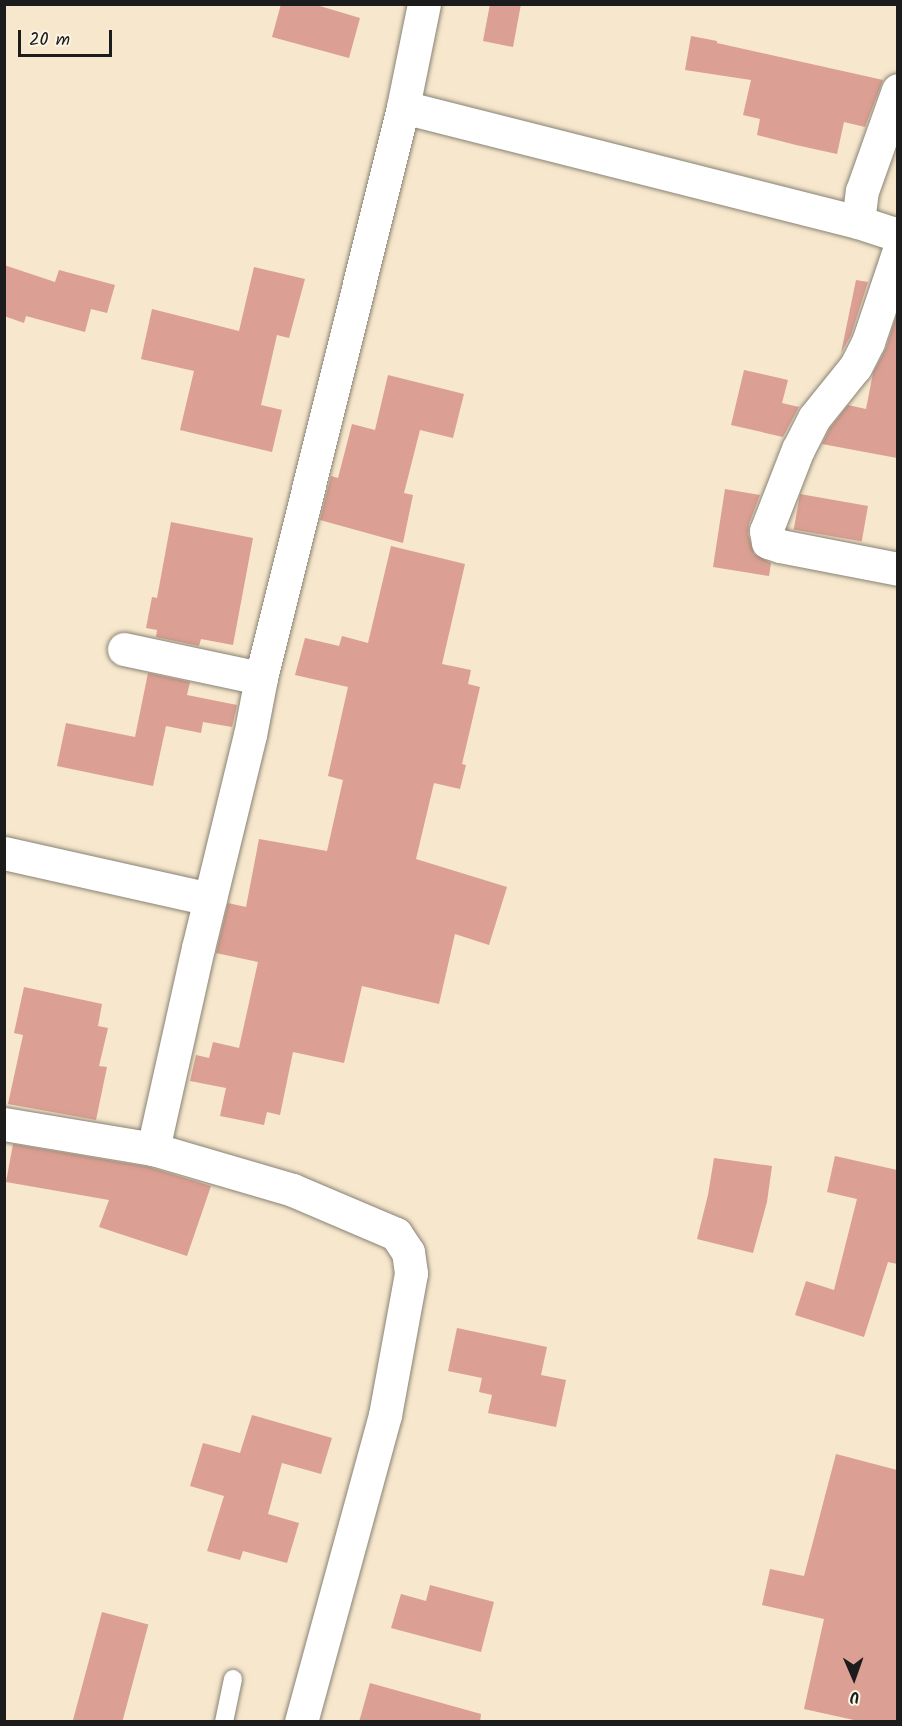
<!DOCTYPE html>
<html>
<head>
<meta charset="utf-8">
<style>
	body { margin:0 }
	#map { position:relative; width:902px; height:1726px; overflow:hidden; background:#f6e7cd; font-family:Kalam,sans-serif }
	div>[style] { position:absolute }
	.building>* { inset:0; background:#db9f93; transform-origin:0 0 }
	.roads { filter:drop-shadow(0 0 2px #898274) drop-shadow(0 0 2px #898274) }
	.lane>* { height:18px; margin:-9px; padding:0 9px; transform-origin:9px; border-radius:9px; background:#fff }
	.street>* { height:33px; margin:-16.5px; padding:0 16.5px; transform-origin:16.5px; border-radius:16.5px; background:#fff }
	span { translate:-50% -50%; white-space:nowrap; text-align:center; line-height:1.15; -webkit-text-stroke:4.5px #fcf5e5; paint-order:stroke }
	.frame { position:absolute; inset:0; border:6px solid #1c1c1c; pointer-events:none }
	.north { position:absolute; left:824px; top:1648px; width:60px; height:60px; -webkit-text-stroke:4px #fcf5e5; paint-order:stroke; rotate:178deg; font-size:16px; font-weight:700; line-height:24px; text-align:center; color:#1c1c1c }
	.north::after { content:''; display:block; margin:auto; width:21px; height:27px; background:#1c1c1c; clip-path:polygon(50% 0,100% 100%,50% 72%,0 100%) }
	.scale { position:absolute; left:18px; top:30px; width:94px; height:27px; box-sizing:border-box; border:3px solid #1c1c1c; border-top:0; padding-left:8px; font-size:18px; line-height:21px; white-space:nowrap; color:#1c1c1c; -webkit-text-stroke:4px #fcf5e5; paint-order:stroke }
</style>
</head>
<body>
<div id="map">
	<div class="building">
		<i style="clip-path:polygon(281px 4px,313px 4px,360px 18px,349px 58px,272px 37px)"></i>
		<i style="clip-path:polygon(490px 4px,521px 4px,513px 47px,483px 41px)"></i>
		<i style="clip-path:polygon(691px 36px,717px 41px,717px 43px,883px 80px,865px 127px,844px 122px,837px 154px,796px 145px,757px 135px,760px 119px,743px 115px,751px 80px,685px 70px)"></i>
		<i style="clip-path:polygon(4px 265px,55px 282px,59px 270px,115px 285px,107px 313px,91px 309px,85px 332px,26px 316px,24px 323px,4px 316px)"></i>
		<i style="clip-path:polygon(254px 267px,305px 279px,289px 338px,277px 335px,261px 405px,282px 410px,272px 452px,180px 430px,194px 371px,141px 359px,152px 309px,239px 331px)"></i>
		<i style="clip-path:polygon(856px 280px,868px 282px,851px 335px,841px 353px)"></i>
		<i style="clip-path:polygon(897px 313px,897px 458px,822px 444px,830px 428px,848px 405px,866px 409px,873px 373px,886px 348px)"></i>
		<i style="clip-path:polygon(744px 370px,788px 380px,782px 403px,799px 407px,783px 437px,731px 425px)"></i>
		<i style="clip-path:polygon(388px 375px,464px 394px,453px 438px,420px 430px,404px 493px,413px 495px,403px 543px,320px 520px,331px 476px,338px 478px,352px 424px,375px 430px)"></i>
		<i style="clip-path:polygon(725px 489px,760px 495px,749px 524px,748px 534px,754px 554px,771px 563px,769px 576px,713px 567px)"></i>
		<i style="left:800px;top:494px;width:69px;height:36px;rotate:10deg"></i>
		<i style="clip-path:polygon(171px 522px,253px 538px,233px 645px,201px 639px,199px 646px,156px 637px,157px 630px,146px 628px,152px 597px,157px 598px)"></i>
		<i style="clip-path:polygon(391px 546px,465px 564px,442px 664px,471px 670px,468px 684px,480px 687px,462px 764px,466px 765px,460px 789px,434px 783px,416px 859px,507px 887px,489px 945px,455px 934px,439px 1004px,362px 986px,344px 1063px,293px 1052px,280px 1115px,267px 1112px,264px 1125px,220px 1116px,226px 1088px,190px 1081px,196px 1055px,209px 1058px,213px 1042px,239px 1048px,258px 962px,216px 953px,228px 903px,246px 907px,259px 839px,327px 851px,343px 780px,328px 776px,348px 687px,295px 675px,305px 638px,339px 646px,342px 636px,368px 643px)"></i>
		<i style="clip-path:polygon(148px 673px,190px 682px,187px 695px,237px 705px,232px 727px,203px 722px,201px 733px,166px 726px,153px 786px,57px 766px,66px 723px,135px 737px)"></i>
		<i style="clip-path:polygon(24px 987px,102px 1004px,98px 1026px,108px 1028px,99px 1066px,107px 1067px,96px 1120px,8px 1104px,23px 1035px,14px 1033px)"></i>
		<i style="clip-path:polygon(13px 1144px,149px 1167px,211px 1186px,187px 1256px,99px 1227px,109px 1200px,6px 1182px)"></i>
		<i style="clip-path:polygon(835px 1156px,897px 1170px,897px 1264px,888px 1262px,864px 1337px,795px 1315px,806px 1281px,834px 1290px,857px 1199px,827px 1192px)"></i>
		<i style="clip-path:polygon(714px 1158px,772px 1166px,767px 1202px,753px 1253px,697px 1239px,708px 1195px)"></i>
		<i style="clip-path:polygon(457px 1328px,547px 1347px,541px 1375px,566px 1380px,556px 1427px,488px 1413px,492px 1395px,479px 1392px,482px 1378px,448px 1371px)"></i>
		<i style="clip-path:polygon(252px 1415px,332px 1438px,321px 1474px,282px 1463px,268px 1514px,299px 1523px,287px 1563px,243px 1551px,240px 1560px,207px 1551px,224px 1496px,190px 1486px,203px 1443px,240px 1453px)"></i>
		<i style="clip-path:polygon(836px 1454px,897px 1470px,897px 1722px,863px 1722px,804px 1709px,824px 1619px,762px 1605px,770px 1569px,804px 1576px)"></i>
		<i style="clip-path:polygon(430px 1585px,494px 1602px,481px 1652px,391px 1628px,401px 1594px,426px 1601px)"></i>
		<i style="left:102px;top:1612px;width:48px;height:114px;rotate:15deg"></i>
		<i style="clip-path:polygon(370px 1683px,481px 1714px,480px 1722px,359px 1722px)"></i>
	</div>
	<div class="roads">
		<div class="lane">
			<i style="left:224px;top:1722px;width:44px;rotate:-78.2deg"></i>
		</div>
		<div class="street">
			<i style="left:403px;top:107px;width:469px;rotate:14.2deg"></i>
			<i style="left:858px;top:222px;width:42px;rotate:18deg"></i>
			<i style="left:858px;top:222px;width:31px;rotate:-83deg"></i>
			<i style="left:862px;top:191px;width:107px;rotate:-70.4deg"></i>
			<i style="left:898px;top:253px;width:94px;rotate:108.6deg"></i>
			<i style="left:868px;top:342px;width:28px;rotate:117deg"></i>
			<i style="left:855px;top:367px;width:65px;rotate:128.8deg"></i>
			<i style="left:814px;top:418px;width:35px;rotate:117deg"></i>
			<i style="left:798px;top:449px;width:88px;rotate:111.3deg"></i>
			<i style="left:766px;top:531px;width:11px;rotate:80deg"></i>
			<i style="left:768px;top:542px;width:13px;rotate:18deg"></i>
			<i style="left:780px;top:546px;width:120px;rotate:11deg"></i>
			<i style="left:124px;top:649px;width:140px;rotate:12deg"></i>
			<i style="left:4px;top:853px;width:211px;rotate:12.6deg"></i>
			<i style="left:4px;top:1124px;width:151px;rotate:9.5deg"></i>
			<i style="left:301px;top:1722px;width:318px;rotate:-74.7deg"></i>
			<i style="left:385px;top:1415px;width:144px;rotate:-79.6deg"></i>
			<i style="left:411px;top:1273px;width:21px;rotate:-98deg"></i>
			<i style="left:408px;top:1252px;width:22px;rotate:-124deg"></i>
			<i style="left:396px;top:1234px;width:112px;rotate:-156.9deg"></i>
			<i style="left:293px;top:1190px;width:146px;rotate:-163.7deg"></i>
			<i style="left:153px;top:1149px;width:206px;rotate:-77.4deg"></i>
			<i style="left:198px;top:948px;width:219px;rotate:-76.3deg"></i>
			<i style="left:250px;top:735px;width:58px;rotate:-79.1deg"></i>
			<i style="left:261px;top:678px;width:588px;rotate:-76.03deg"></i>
			<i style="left:403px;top:107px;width:105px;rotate:-78.5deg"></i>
		</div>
	</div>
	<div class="frame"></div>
	<div class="north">U</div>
	<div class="scale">20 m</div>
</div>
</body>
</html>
